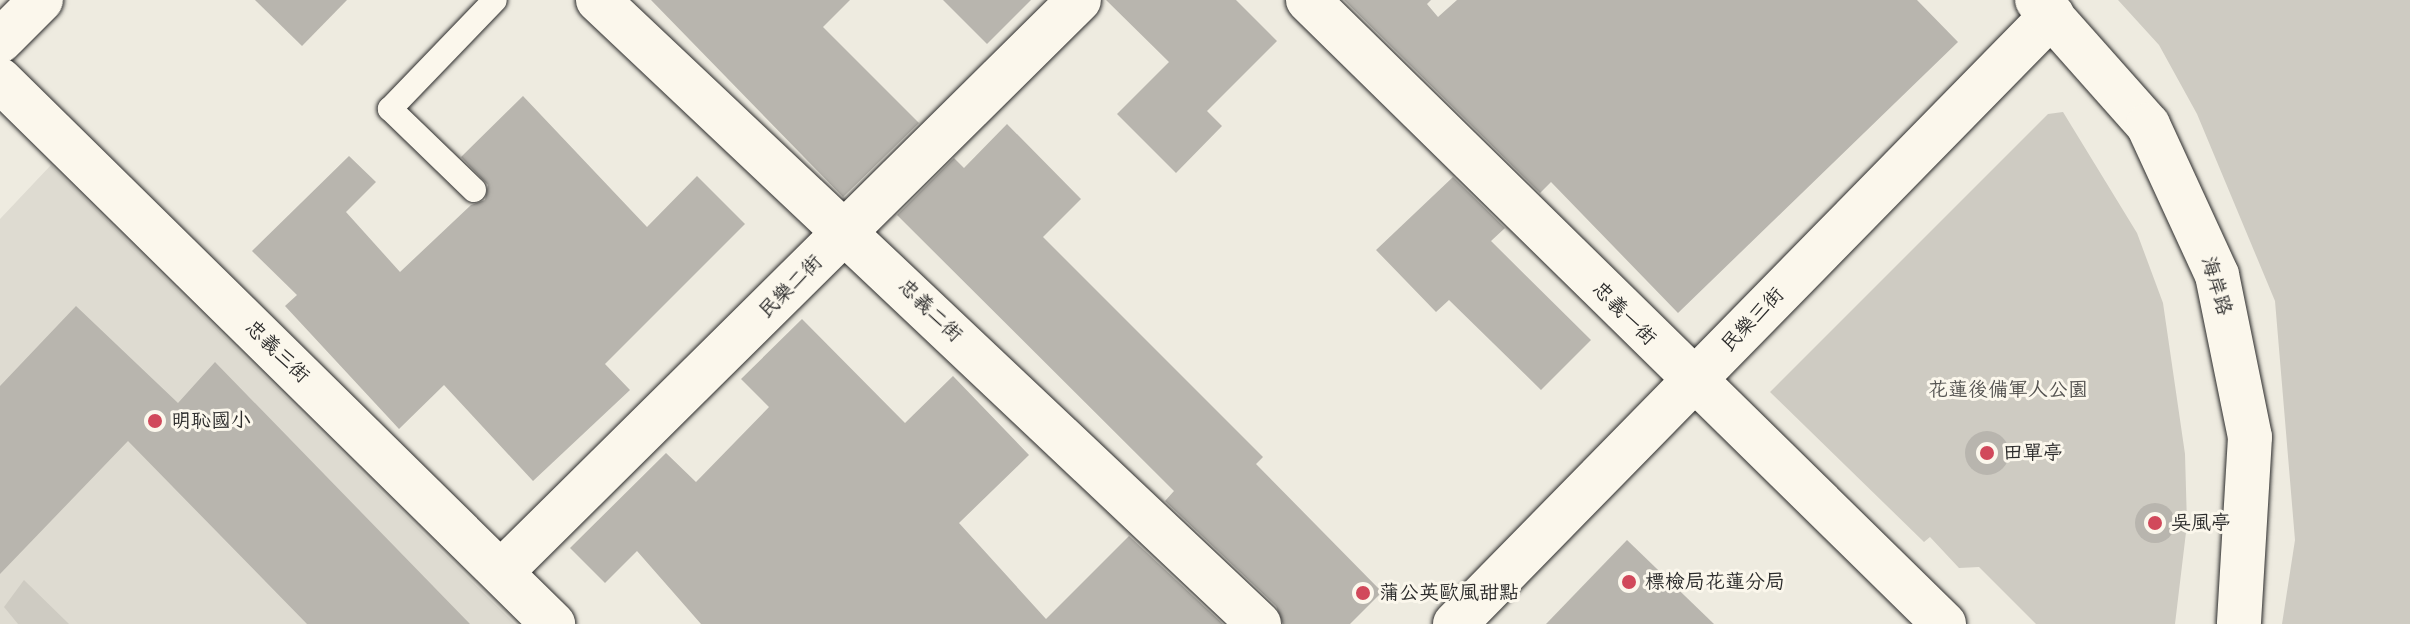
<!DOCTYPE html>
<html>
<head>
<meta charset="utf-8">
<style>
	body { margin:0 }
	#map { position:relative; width:2410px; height:624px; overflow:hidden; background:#eeebe0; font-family:"Balsamiq Sans","LXGW WenKai TC",sans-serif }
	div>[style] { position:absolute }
	.built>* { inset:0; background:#dedbd1 }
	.green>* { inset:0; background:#cecbc2 }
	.building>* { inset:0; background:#b8b5ae }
	.round { border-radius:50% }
	.roads { filter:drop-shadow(0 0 2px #2b2b2b) drop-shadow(0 0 2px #2b2b2b) }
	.lane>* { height:24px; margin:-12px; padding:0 12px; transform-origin:12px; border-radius:12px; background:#fbf7ec }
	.street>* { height:44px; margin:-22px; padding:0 22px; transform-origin:22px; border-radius:22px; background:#fbf7ec }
	.secondary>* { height:44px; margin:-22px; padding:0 22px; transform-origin:22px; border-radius:22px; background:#fbf7ec }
	.dots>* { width:22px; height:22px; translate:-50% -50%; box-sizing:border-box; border:4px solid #fbf7ec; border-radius:50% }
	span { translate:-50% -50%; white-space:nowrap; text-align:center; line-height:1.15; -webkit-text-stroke:6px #fbf7ec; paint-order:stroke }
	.street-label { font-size:20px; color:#2b2b2b }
	.park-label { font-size:20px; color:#545351 }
	.poi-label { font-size:20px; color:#2b2b2b }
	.left { translate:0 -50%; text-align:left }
</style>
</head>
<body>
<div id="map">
	<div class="built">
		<i style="clip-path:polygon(51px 165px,515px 624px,0 624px,0 219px)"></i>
	</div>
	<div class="green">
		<i style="clip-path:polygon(2118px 0,2410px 0,2410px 624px,2282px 624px,2295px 540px,2275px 301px,2197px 114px,2159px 45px)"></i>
		<i style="clip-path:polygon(2063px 112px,2137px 233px,2163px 303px,2185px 454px,2187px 524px,2175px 624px,2036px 624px,1979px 567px,1959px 568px,1930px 537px,1924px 542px,1770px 392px,2048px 114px)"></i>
		<i style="clip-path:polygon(24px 580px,69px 624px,18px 624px,4px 607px)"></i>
	</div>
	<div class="building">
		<i style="clip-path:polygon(255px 0,347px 0,302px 46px)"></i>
		<i style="clip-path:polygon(651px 0,850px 0,823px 27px,919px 123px,843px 197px)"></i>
		<i style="clip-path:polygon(943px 0,1031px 0,987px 44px)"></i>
		<i style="clip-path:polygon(1106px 0,1236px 0,1277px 41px,1207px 111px,1222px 126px,1176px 173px,1117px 114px,1169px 62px)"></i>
		<i style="clip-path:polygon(1344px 0,1431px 0,1427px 4px,1438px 17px,1457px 0,1917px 0,1958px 42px,1678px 313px,1551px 182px,1540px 193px)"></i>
		<i style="clip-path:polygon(523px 96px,647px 227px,697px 176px,745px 224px,605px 364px,630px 390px,533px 481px,444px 385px,399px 429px,285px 306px,297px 295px,252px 251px,349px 156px,376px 182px,346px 212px,400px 272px,471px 205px,485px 200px,488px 185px,461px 157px)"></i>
		<i style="clip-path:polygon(1007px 124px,1081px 199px,1043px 237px,1263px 457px,1256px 464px,1382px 592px,1350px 624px,1283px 624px,1276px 606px,1165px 501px,1174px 491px,897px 215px,954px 158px,964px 168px)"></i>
		<i style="clip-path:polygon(1453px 177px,1505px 228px,1491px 241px,1591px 340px,1541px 390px,1449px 300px,1436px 312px,1376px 250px)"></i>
		<i style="clip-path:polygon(76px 306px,178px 403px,215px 362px,470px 624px,307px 624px,128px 441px,0 574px,0 386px)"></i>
		<i style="clip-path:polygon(802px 319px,905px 423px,953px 376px,1029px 455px,959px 523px,1046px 619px,1129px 536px,1223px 624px,701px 624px,637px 551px,605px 583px,570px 548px,666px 453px,696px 482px,769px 407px,741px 379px)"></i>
		<i class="round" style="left:1965px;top:431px;width:44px;height:44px"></i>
		<i class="round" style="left:2135px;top:503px;width:40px;height:40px"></i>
		<i style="clip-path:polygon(1627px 540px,1714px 624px,1546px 624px)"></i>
	</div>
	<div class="roads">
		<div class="lane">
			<i style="left:474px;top:190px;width:117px;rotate:-136deg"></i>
			<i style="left:390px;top:109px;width:151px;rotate:-46.1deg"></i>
		</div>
		<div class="street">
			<i style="left:598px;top:0;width:909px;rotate:43.35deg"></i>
			<i style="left:1308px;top:0;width:891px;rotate:44.45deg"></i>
			<i style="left:0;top:41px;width:58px;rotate:-45deg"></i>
			<i style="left:0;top:80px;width:776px;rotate:44.53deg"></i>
			<i style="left:501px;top:572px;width:813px;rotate:-44.7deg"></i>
			<i style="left:1455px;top:624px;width:853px;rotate:-45.57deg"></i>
		</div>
		<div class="secondary">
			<i style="left:2037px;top:0;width:167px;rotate:48.4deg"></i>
			<i style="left:2148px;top:125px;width:165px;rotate:65.3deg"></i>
			<i style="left:2217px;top:275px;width:165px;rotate:78.5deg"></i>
			<i style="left:2250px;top:437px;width:187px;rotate:93.4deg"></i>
		</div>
	</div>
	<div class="dots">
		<i style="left:155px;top:421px;background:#d1495b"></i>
		<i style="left:1987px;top:453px;background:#d1495b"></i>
		<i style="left:2155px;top:523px;background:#d1495b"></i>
		<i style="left:1629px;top:582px;background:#d1495b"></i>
		<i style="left:1363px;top:593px;background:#d1495b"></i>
	</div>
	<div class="street-label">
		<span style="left:2216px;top:286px;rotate:73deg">海岸路</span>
		<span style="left:791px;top:287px;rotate:-45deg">民樂二街</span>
		<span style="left:930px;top:311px;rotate:44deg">忠義二街</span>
		<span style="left:1624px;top:314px;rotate:45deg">忠義一街</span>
		<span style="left:1753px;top:320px;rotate:-46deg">民樂三街</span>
		<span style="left:277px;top:352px;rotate:44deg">忠義三街</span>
	</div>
	<div class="park-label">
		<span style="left:2008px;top:390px">花蓮後備軍人公園</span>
	</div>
	<div class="poi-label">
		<span class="left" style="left:171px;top:421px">明恥國小</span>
		<span class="left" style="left:2003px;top:453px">田單亭</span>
		<span class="left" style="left:2171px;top:523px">吳風亭</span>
		<span class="left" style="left:1645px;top:582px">標檢局花蓮分局</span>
		<span class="left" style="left:1379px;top:593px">蒲公英歐風甜點</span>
	</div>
</div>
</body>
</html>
